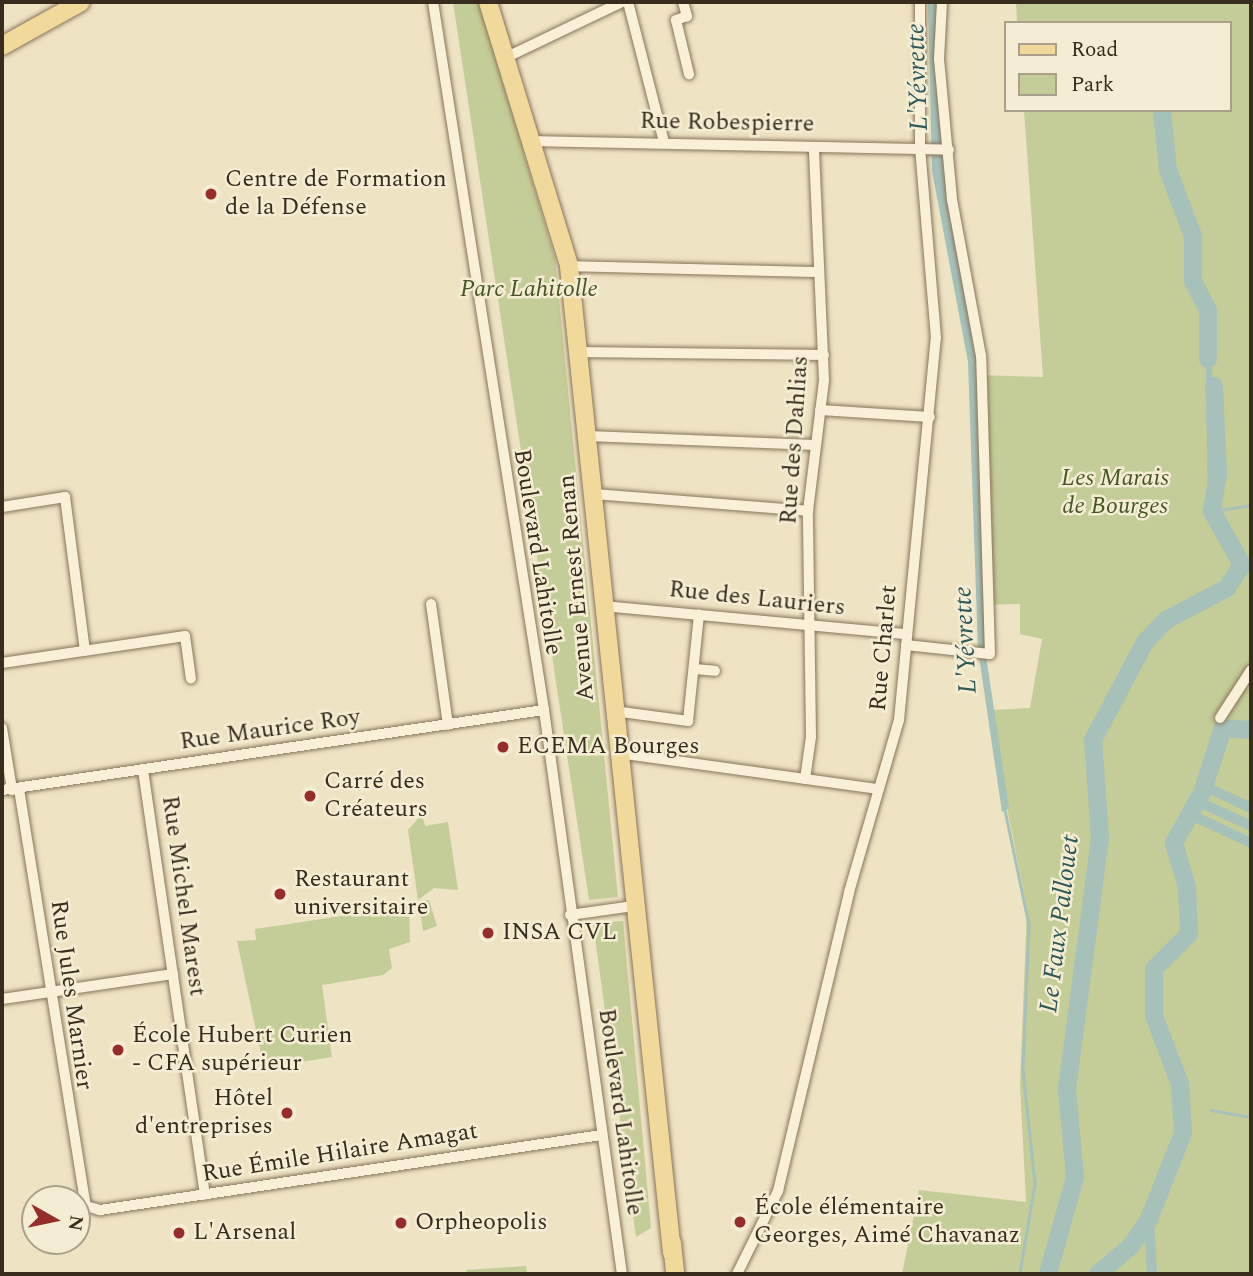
<!DOCTYPE html>
<html>
<head>
<meta charset="utf-8">
<style>
	body { margin:0 }
	#map { position:relative; width:1253px; height:1276px; overflow:hidden; background:#eee3c3; font-family:Spectral,serif }
	div>[style] { position:absolute }
	.green>* { inset:0; background:#c4cc97 }
	.water>* { inset:0; background:#a5c1ba }
	.stream>* { height:2.5px; margin:-1.25px; padding:0 1.25px; transform-origin:1.25px; border-radius:1.25px; background:#a5c1ba }
	.canal>* { height:10px; margin:-5px; padding:0 5px; transform-origin:5px; border-radius:5px; background:#a5c1ba }
	.river>* { height:18px; margin:-9px; padding:0 9px; transform-origin:9px; border-radius:9px; background:#a5c1ba }
	.roads { filter:drop-shadow(0 0 2px #88745a) drop-shadow(0 0 2px #88745a) }
	.street>* { height:10px; margin:-5px; padding:0 5px; transform-origin:5px; border-radius:5px; background:#f9f0d7 }
	.primary>* { height:18px; margin:-9px; padding:0 9px; transform-origin:9px; border-radius:9px; background:#f1d99b }
	.dots>* { width:19px; height:19px; translate:-50% -50%; box-sizing:border-box; border:4px solid #f5edd3; border-radius:50% }
	span { translate:-50% -50%; white-space:nowrap; text-align:center; line-height:1.15; -webkit-text-stroke:5px #f5edd3; paint-order:stroke }
	.street-label { font-size:24px; color:#382c1e }
	.poi-label { font-size:24px; color:#382c1e }
	.left { translate:0 -50%; text-align:left }
	.right { translate:-100% -50%; text-align:right }
	.park-label { font-size:24px; color:#475525; font-style:italic }
	.water-label { font-size:26px; color:#2d5857; font-style:italic }
	.frame { position:absolute; inset:0; border:4px solid #382c1e; pointer-events:none }
	.legend { position:absolute; left:1004px; top:21px; width:228px; height:91px; box-sizing:border-box; background:#f5edd3; border:2px solid #a9a08b; margin:0; padding:9px 12px; list-style:none; font-size:21px; color:#382c1e }
	.legend li { display:flex; align-items:center; gap:14px; height:35px }
	.legend b { width:35px; border:2px solid #a9a08b }
	.north { position:absolute; left:21px; top:1185px; width:70px; height:70px; box-sizing:border-box; background:#f5edd3; border:2px solid #a9a08b; border-radius:50%; rotate:99deg; font-size:19px; font-weight:700; line-height:28px; text-align:center; color:#382c1e }
	.north::after { content:''; display:block; margin:auto; width:24px; height:32px; background:#972d2a; clip-path:polygon(50% 0,100% 100%,50% 72%,0 100%) }
</style>
</head>
<body>
<div id="map">
	<div class="green">
		<i style="clip-path:polygon(453px 2px,479px 3px,555px 258px,618px 897px,589px 900px)"></i>
		<i style="clip-path:polygon(1016px 2px,1251px 2px,1251px 1274px,902px 1274px,919px 1190px,1026px 1202px,1020px 1084px,1027px 909px,990px 722px,992px 710px,1030px 708px,1042px 639px,1020px 634px,1020px 604px,980px 605px,971px 380px,976px 375px,1043px 377px,1024px 110px,1230px 110px,1230px 23px,1017px 23px)"></i>
		<i style="clip-path:polygon(422px 814px,425px 826px,448px 822px,458px 890px,434px 888px,418px 900px,408px 830px)"></i>
		<i style="clip-path:polygon(429px 900px,437px 926px,423px 931px,419px 903px)"></i>
		<i style="clip-path:polygon(409px 906px,410px 942px,389px 949px,392px 968px,383px 975px,322px 985px,332px 1057px,264px 1068px,237px 941px,256px 940px,255px 929px)"></i>
		<i style="clip-path:polygon(623px 921px,651px 1228px,636px 1237px,593px 923px)"></i>
		<i style="clip-path:polygon(526px 1266px,527px 1274px,467px 1274px,466px 1270px)"></i>
	</div>
	<div class="water">
		<i style="clip-path:polygon(928px 2px,938px 2px,944px 169px,976px 354px,986px 656px,1009px 808px,1002px 812px,978px 650px,968px 362px,932px 171px)"></i>
		<i style="clip-path:polygon(1157px 110px,1165px 129px,1169px 176px,1192px 232px,1192px 278px,1210px 314px,1216px 467px,1215px 511px,1208px 512px,1205px 318px,1188px 287px,1187px 236px,1164px 176px)"></i>
	</div>
	<div class="stream">
		<i style="left:1213px;top:511px;width:38px;rotate:-9deg"></i>
		<i style="left:1005px;top:810px;width:117px;rotate:78.2deg"></i>
		<i style="left:1029px;top:925px;width:146px;rotate:92.4deg"></i>
		<i style="left:1023px;top:1071px;width:114px;rotate:83.9deg"></i>
		<i style="left:1035px;top:1184px;width:91px;rotate:99.5deg"></i>
		<i style="left:1211px;top:1110px;width:41px;rotate:9.9deg"></i>
	</div>
	<div class="canal">
		<i style="left:1204px;top:786px;width:52px;rotate:25.1deg"></i>
		<i style="left:1197px;top:801px;width:60px;rotate:24.8deg"></i>
		<i style="left:1189px;top:814px;width:68px;rotate:25.1deg"></i>
		<i style="left:1149px;top:1219px;width:55px;rotate:86.9deg"></i>
	</div>
	<div class="river">
		<i style="left:1162px;top:110px;width:60px;rotate:84.3deg"></i>
		<i style="left:1168px;top:170px;width:71px;rotate:69.3deg"></i>
		<i style="left:1193px;top:236px;width:45px;rotate:90deg"></i>
		<i style="left:1193px;top:281px;width:33px;rotate:63deg"></i>
		<i style="left:1208px;top:310px;width:49px;rotate:90deg"></i>
		<i style="left:1048px;top:1274px;width:101px;rotate:-74.4deg"></i>
		<i style="left:1075px;top:1177px;width:88px;rotate:-95.2deg"></i>
		<i style="left:1067px;top:1089px;width:254px;rotate:-82.5deg"></i>
		<i style="left:1100px;top:837px;width:97px;rotate:-94.1deg"></i>
		<i style="left:1093px;top:740px;width:111px;rotate:-62deg"></i>
		<i style="left:1145px;top:642px;width:30px;rotate:-46deg"></i>
		<i style="left:1166px;top:620px;width:69px;rotate:-27.7deg"></i>
		<i style="left:1227px;top:588px;width:27px;rotate:-57deg"></i>
		<i style="left:1242px;top:565px;width:62px;rotate:-119.1deg"></i>
		<i style="left:1212px;top:511px;width:36px;rotate:-81deg"></i>
		<i style="left:1218px;top:475px;width:89px;rotate:-92.6deg"></i>
		<i style="left:1098px;top:1274px;width:43px;rotate:-40.3deg"></i>
		<i style="left:1131px;top:1246px;width:32px;rotate:-56deg"></i>
		<i style="left:1149px;top:1219px;width:92px;rotate:-68.4deg"></i>
		<i style="left:1183px;top:1133px;width:49px;rotate:-93.5deg"></i>
		<i style="left:1180px;top:1084px;width:73px;rotate:-110.9deg"></i>
		<i style="left:1154px;top:1016px;width:47px;rotate:-90deg"></i>
		<i style="left:1154px;top:969px;width:49px;rotate:-45deg"></i>
		<i style="left:1189px;top:934px;width:47px;rotate:-92.4deg"></i>
		<i style="left:1187px;top:887px;width:46px;rotate:-106.5deg"></i>
		<i style="left:1174px;top:843px;width:57px;rotate:-60.8deg"></i>
		<i style="left:1202px;top:793px;width:68px;rotate:-72.1deg"></i>
		<i style="left:1223px;top:728px;width:28px;rotate:4deg"></i>
	</div>
	<div class="roads">
		<div class="street">
			<i style="left:433px;top:2px;width:717px;rotate:81.09deg"></i>
			<i style="left:544px;top:710px;width:569px;rotate:82.13deg"></i>
			<i style="left:628px;top:2px;width:145px;rotate:75.6deg"></i>
			<i style="left:683px;top:2px;width:15px;rotate:74deg"></i>
			<i style="left:687px;top:16px;width:12px;rotate:160deg"></i>
			<i style="left:676px;top:20px;width:56px;rotate:76.5deg"></i>
			<i style="left:507px;top:57px;width:127px;rotate:-25.6deg"></i>
			<i style="left:533px;top:141px;width:416px;rotate:1.2deg"></i>
			<i style="left:569px;top:266px;width:250px;rotate:1.4deg"></i>
			<i style="left:580px;top:352px;width:244px;rotate:0.7deg"></i>
			<i style="left:820px;top:410px;width:110px;rotate:3.6deg"></i>
			<i style="left:588px;top:436px;width:227px;rotate:2.3deg"></i>
			<i style="left:593px;top:494px;width:216px;rotate:4.5deg"></i>
			<i style="left:2px;top:507px;width:64px;rotate:-9deg"></i>
			<i style="left:65px;top:497px;width:155px;rotate:82.6deg"></i>
			<i style="left:431px;top:604px;width:122px;rotate:82deg"></i>
			<i style="left:603px;top:606px;width:305px;rotate:5.3deg"></i>
			<i style="left:906px;top:645px;width:84px;rotate:6.1deg"></i>
			<i style="left:990px;top:654px;width:298px;rotate:-91.7deg"></i>
			<i style="left:981px;top:356px;width:160px;rotate:-100.5deg"></i>
			<i style="left:952px;top:199px;width:141px;rotate:-95.3deg"></i>
			<i style="left:939px;top:59px;width:57px;rotate:-87deg"></i>
			<i style="left:2px;top:663px;width:185px;rotate:-8.4deg"></i>
			<i style="left:185px;top:636px;width:43px;rotate:82.1deg"></i>
			<i style="left:694px;top:669px;width:21px;rotate:5deg"></i>
			<i style="left:614px;top:711px;width:75px;rotate:7.7deg"></i>
			<i style="left:688px;top:721px;width:107px;rotate:-84.1deg"></i>
			<i style="left:1220px;top:718px;width:57px;rotate:-57.1deg"></i>
			<i style="left:2px;top:728px;width:63px;rotate:80.8deg"></i>
			<i style="left:618px;top:753px;width:263px;rotate:7.9deg"></i>
			<i style="left:143px;top:770px;width:429px;rotate:81.7deg"></i>
			<i style="left:805px;top:779px;width:42px;rotate:-81.9deg"></i>
			<i style="left:811px;top:737px;width:226px;rotate:-90.8deg"></i>
			<i style="left:808px;top:511px;width:132px;rotate:-83deg"></i>
			<i style="left:824px;top:380px;width:233px;rotate:-92.5deg"></i>
			<i style="left:19px;top:789px;width:422px;rotate:80.9deg"></i>
			<i style="left:86px;top:1206px;width:15px;rotate:16deg"></i>
			<i style="left:100px;top:1210px;width:507px;rotate:-8.51deg"></i>
			<i style="left:2px;top:790px;width:548px;rotate:-8.4deg"></i>
			<i style="left:570px;top:915px;width:64px;rotate:-8.1deg"></i>
			<i style="left:2px;top:999px;width:173px;rotate:-8.3deg"></i>
			<i style="left:737px;top:1274px;width:93px;rotate:-63.7deg"></i>
			<i style="left:778px;top:1191px;width:307px;rotate:-76.6deg"></i>
			<i style="left:849px;top:892px;width:179px;rotate:-73.8deg"></i>
			<i style="left:899px;top:720px;width:384px;rotate:-84.5deg"></i>
			<i style="left:936px;top:338px;width:191px;rotate:-94.8deg"></i>
			<i style="left:920px;top:148px;width:146px;rotate:-90deg"></i>
		</div>
		<div class="primary">
			<i style="left:488px;top:2px;width:276px;rotate:72.9deg"></i>
			<i style="left:569px;top:266px;width:992px;rotate:84.04deg"></i>
			<i style="left:2px;top:46px;width:90px;rotate:-29.1deg"></i>
			<i style="left:672px;top:1243px;width:31px;rotate:84deg"></i>
		</div>
	</div>
	<div class="dots">
		<i style="left:211px;top:194px;background:#972d2a"></i>
		<i style="left:503px;top:747px;background:#972d2a"></i>
		<i style="left:310px;top:796px;background:#972d2a"></i>
		<i style="left:280px;top:894px;background:#972d2a"></i>
		<i style="left:488px;top:933px;background:#972d2a"></i>
		<i style="left:118px;top:1050px;background:#972d2a"></i>
		<i style="left:287px;top:1113px;background:#972d2a"></i>
		<i style="left:740px;top:1222px;background:#972d2a"></i>
		<i style="left:401px;top:1223px;background:#972d2a"></i>
		<i style="left:179px;top:1233px;background:#972d2a"></i>
	</div>
	<div class="street-label">
		<span style="left:727px;top:123px;rotate:1deg">Rue Robespierre</span>
		<span style="left:795px;top:440px;rotate:-86deg">Rue des Dahlias</span>
		<span style="left:537px;top:552px;rotate:81deg">Boulevard Lahitolle</span>
		<span style="left:577px;top:588px;rotate:-95deg">Avenue Ernest Renan</span>
		<span style="left:757px;top:599px;rotate:6deg">Rue des Lauriers</span>
		<span style="left:884px;top:648px;rotate:-85deg">Rue Charlet</span>
		<span style="left:270px;top:730px;rotate:-8deg">Rue Maurice Roy</span>
		<span style="left:183px;top:896px;rotate:82deg">Rue Michel Marest</span>
		<span style="left:71px;top:995px;rotate:82deg">Rue Jules Marnier</span>
		<span style="left:620px;top:1112px;rotate:82deg">Boulevard Lahitolle</span>
		<span style="left:340px;top:1153px;rotate:-9deg">Rue Émile Hilaire Amagat</span>
	</div>
	<div class="poi-label">
		<span class="left" style="left:225px;top:194px">Centre de Formation<br>de la Défense</span>
		<span class="left" style="left:517px;top:747px">ECEMA Bourges</span>
		<span class="left" style="left:324px;top:796px">Carré des<br>Créateurs</span>
		<span class="left" style="left:294px;top:894px">Restaurant<br>universitaire</span>
		<span class="left" style="left:502px;top:933px">INSA CVL</span>
		<span class="left" style="left:132px;top:1050px">École Hubert Curien<br>- CFA supérieur</span>
		<span class="right" style="left:273px;top:1113px">Hôtel<br>d'entreprises</span>
		<span class="left" style="left:754px;top:1222px">École élémentaire<br>Georges, Aimé Chavanaz</span>
		<span class="left" style="left:415px;top:1223px">Orpheopolis</span>
		<span class="left" style="left:193px;top:1233px">L'Arsenal</span>
	</div>
	<div class="park-label">
		<span style="left:529px;top:290px">Parc Lahitolle</span>
		<span style="left:1115px;top:493px">Les Marais<br>de Bourges</span>
	</div>
	<div class="water-label">
		<span style="left:918px;top:77px;rotate:-92deg">L'Yévrette</span>
		<span style="left:966px;top:640px;rotate:-93deg">L'Yévrette</span>
		<span style="left:1060px;top:924px;rotate:-83deg">Le Faux Pallouet</span>
	</div>
	<div class="frame"></div>
	<ul class="legend">
	<li><b style="height:9px;background:#f1d99b"></b>Road</li>
	<li><b style="height:19px;background:#c4cc97"></b>Park</li>
	</ul>
	<div class="north">N</div>
</div>
</body>
</html>
